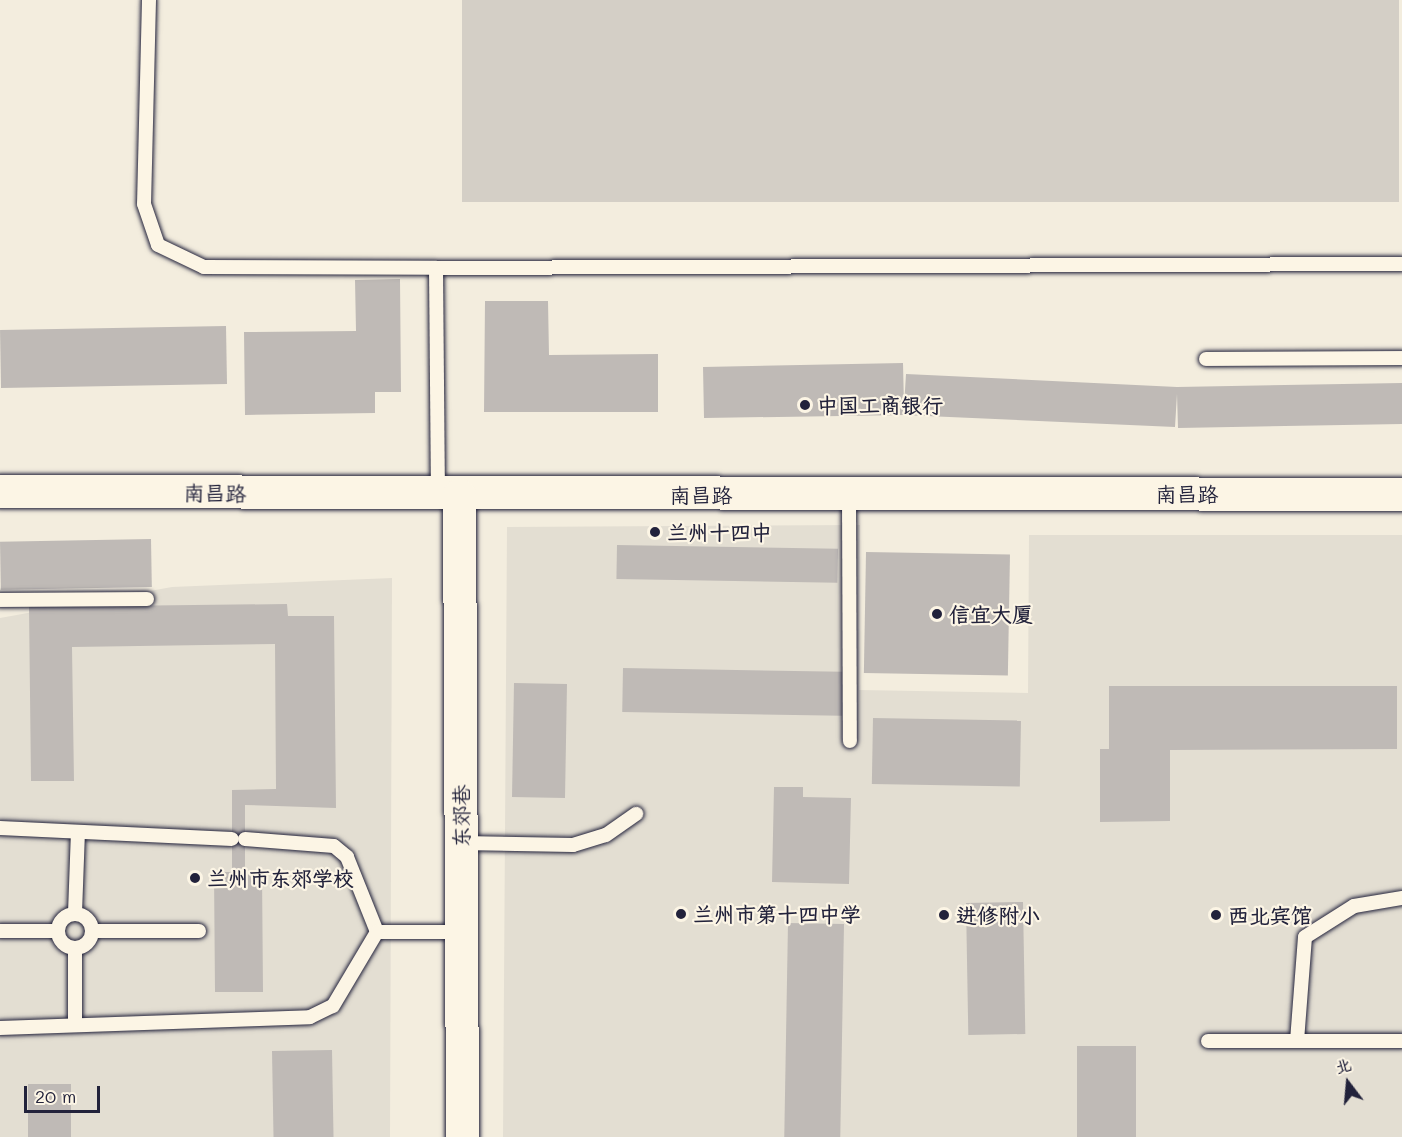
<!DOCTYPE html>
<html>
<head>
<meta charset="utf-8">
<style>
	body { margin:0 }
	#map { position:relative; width:1402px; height:1137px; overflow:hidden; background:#f3edde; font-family:Mali,"LXGW WenKai TC",sans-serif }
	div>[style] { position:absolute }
	.built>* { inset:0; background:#e3ded2 }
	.green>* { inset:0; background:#d4cfc6; transform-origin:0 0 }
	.building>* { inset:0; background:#bfbab6; transform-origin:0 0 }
	.roads { filter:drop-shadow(0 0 2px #22223b) drop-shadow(0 0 2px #22223b) }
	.lane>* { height:14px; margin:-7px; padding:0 7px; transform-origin:7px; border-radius:7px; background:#fcf5e5 }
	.lane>.ring { margin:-7px; padding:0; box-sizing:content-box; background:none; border:14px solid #fcf5e5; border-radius:50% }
	.secondary>* { height:33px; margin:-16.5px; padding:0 16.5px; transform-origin:16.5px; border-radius:16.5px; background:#fcf5e5 }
	.dots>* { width:16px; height:16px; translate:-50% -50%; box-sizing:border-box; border:3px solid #fcf5e5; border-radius:50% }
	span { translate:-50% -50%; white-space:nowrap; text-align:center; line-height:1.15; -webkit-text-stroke:4.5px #fcf5e5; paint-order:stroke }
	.poi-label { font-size:21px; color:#22223b; font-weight:700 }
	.left { translate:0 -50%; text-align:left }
	.street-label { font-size:21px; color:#22223b }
	.north { position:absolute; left:1318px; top:1053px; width:60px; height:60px; -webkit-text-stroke:4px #fcf5e5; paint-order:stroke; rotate:344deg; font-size:16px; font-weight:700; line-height:24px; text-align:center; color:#22223b }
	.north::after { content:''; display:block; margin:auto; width:21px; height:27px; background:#22223b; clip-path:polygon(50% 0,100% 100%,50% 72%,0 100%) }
	.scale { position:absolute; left:24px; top:1086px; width:76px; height:27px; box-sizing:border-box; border:3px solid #22223b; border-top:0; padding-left:8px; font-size:18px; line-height:21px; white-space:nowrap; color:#22223b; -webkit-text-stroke:4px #fcf5e5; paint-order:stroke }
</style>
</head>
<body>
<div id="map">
	<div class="built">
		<i style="clip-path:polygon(860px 525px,859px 690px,1028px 693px,1029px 535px,1402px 535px,1402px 1137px,503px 1137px,507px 527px)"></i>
		<i style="clip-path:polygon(392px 578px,390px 1137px,0 1137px,0 618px,172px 587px)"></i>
	</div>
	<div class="green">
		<i style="left:462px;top:0;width:937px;height:202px"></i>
	</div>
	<div class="building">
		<i style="clip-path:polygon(400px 279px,401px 392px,375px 392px,375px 413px,245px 415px,244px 332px,356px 331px,355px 280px)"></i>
		<i style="clip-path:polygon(485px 301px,548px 301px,549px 355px,658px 354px,658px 412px,484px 412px)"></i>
		<i style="left:226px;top:326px;width:58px;height:226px;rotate:89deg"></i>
		<i style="clip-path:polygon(903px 363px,904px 407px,906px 374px,1177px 387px,1402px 383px,1402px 424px,1178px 428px,1177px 394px,1175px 427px,904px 415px,704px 418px,703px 367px)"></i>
		<i style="left:151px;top:539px;width:48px;height:151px;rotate:89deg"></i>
		<i style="left:617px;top:545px;width:221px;height:34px;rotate:1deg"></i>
		<i style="left:866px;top:552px;width:144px;height:121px;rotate:1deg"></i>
		<i style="clip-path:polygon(287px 604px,288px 616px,334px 616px,336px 808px,245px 805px,245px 872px,262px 872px,263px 992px,215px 992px,214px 872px,232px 872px,232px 790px,276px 789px,275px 644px,72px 647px,74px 781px,31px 781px,29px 607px)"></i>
		<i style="left:623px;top:668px;width:220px;height:44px;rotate:1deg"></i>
		<i style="left:514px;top:683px;width:53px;height:114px;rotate:1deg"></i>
		<i style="clip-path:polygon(1109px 686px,1397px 686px,1397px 749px,1170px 750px,1170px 821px,1100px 822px,1100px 749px,1109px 749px)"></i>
		<i style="left:873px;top:718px;width:148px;height:66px;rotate:1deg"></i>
		<i style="clip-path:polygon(774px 787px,803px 787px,803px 797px,851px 798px,849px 884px,772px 882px)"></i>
		<i style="left:1023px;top:902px;width:132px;height:57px;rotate:89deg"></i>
		<i style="left:788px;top:923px;width:56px;height:214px;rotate:1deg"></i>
		<i style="left:1136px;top:1046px;width:91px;height:59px;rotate:90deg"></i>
		<i style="left:332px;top:1050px;width:87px;height:60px;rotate:89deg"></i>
		<i style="left:71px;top:1084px;width:53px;height:43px;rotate:90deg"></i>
	</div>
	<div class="roads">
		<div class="lane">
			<i style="left:149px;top:0;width:204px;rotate:91.4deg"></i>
			<i style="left:144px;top:204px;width:43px;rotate:71.1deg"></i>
			<i style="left:158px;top:245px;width:51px;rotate:25.6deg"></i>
			<i style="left:204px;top:267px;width:232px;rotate:0.2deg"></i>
			<i style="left:436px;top:268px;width:225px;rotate:89.5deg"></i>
			<i style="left:436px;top:268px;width:966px;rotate:-0.24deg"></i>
			<i style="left:1206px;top:359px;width:196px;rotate:-0.3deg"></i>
			<i style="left:849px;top:495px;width:246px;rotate:89.8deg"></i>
			<i style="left:0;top:600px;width:147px;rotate:-0.4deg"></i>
			<i style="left:0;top:828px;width:232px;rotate:2.7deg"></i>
			<i style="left:245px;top:839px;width:89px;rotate:4.5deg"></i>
			<i style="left:334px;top:846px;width:17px;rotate:40deg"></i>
			<i style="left:347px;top:857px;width:81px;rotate:68.2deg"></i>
			<i style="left:461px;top:843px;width:112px;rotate:1deg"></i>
			<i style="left:573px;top:845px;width:34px;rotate:-17deg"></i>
			<i style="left:606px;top:835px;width:37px;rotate:-35deg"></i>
			<i style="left:75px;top:913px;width:81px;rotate:-87.9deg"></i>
			<i class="ring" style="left:58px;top:914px;width:20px;height:20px"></i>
			<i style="left:0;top:931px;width:57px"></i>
			<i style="left:93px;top:931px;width:106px"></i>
			<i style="left:377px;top:932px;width:84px"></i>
			<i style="left:75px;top:949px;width:75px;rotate:90deg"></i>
			<i style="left:0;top:1028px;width:310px;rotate:-2deg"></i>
			<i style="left:310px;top:1017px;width:25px;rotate:-26deg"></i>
			<i style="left:333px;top:1006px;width:86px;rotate:-59.3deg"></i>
			<i style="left:1208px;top:1041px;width:194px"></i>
			<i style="left:1297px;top:1041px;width:104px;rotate:-85.6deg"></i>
			<i style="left:1305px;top:937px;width:58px;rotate:-32.3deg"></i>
			<i style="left:1354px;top:906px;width:49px;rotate:-9.5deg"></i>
		</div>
		<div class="secondary">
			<i style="left:0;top:491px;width:1402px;rotate:0.12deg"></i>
			<i style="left:459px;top:495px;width:642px;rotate:89.73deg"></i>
		</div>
	</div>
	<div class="dots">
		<i style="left:805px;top:405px;background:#22223b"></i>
		<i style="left:655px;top:532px;background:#22223b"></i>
		<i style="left:937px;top:614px;background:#22223b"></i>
		<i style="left:195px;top:878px;background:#22223b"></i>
		<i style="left:681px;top:914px;background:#22223b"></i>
		<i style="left:944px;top:915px;background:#22223b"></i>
		<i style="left:1216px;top:915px;background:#22223b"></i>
	</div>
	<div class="poi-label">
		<span class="left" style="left:817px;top:405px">中国工商银行</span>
		<span class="left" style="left:667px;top:532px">兰州十四中</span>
		<span class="left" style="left:949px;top:614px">信宜大厦</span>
		<span class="left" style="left:207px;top:878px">兰州市东郊学校</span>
		<span class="left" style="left:693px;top:914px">兰州市第十四中学</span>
		<span class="left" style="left:956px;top:915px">进修附小</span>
		<span class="left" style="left:1228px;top:915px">西北宾馆</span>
	</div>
	<div class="street-label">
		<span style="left:215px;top:493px;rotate:1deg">南昌路</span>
		<span style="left:1187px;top:494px">南昌路</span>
		<span style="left:701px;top:495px">南昌路</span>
		<span style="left:461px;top:816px;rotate:-90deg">东郊巷</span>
	</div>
	<div class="north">北</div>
	<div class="scale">20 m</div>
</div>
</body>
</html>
